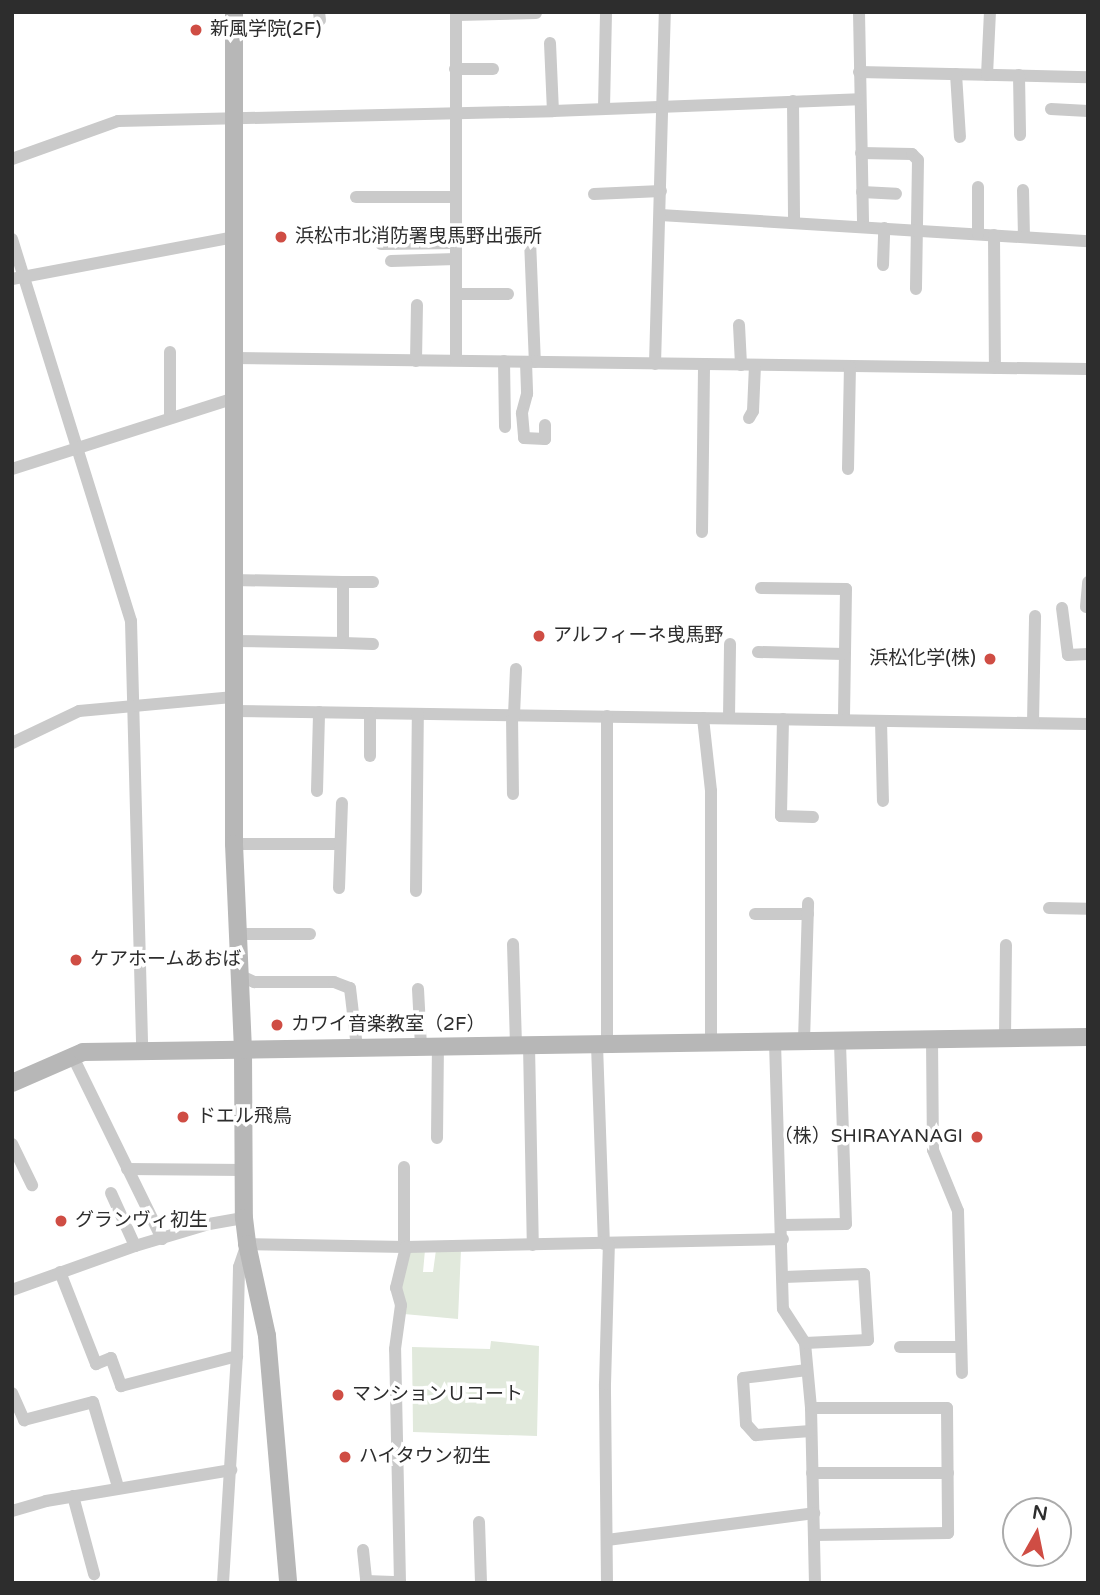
<!DOCTYPE html>
<html>
<head>
<meta charset="utf-8">
<style>
	body { margin:0 }
	#map { position:relative; width:1100px; height:1595px; overflow:hidden; background:#fff; font-family:"Varela Round","Noto Sans JP",sans-serif }
	div>[style] { position:absolute }
	.green>* { inset:0; background:#e1e9dc }
	.street>* { height:12px; margin:-6px; padding:0 6px; transform-origin:6px; border-radius:6px; background:#cacaca }
	.secondary>* { height:18px; margin:-9px; padding:0 9px; transform-origin:9px; border-radius:9px; background:#b7b7b7 }
	.dots>* { width:19px; height:19px; translate:-50% -50%; box-sizing:border-box; border:4px solid #fff; border-radius:50% }
	span { translate:-50% -50%; white-space:nowrap; text-align:center; line-height:1.15; -webkit-text-stroke:7px #fff; paint-order:stroke }
	.poi-label { font-size:19px; color:#2d2d2d }
	.left { translate:0 -50%; text-align:left }
	.right { translate:-100% -50%; text-align:right }
	.frame { position:absolute; inset:0; border:14px solid #2d2d2d; pointer-events:none }
	.north { position:absolute; left:1002px; top:1497px; width:70px; height:70px; box-sizing:border-box; background:#fff; border:2px solid #ababab; border-radius:50%; rotate:9deg; font-size:19px; font-weight:700; line-height:28px; text-align:center; color:#2d2d2d }
	.north::after { content:''; display:block; margin:auto; width:24px; height:32px; background:#cf4d44; clip-path:polygon(50% 0,100% 100%,50% 72%,0 100%) }
</style>
</head>
<body>
<div id="map">
	<div class="green">
		<i style="clip-path:polygon(410px 1250px,425px 1250px,423px 1272px,433px 1272px,436px 1250px,461px 1250px,458px 1319px,404px 1314px,400px 1288px)"></i>
		<i style="clip-path:polygon(491px 1341px,539px 1346px,537px 1436px,413px 1432px,412px 1347px,490px 1349px)"></i>
	</div>
	<div class="street">
		<i style="left:319px;top:12px;width:8px;rotate:83deg"></i>
		<i style="left:859px;top:12px;width:215px;rotate:88.9deg"></i>
		<i style="left:456px;top:15px;width:80px;rotate:-1.4deg"></i>
		<i style="left:550px;top:43px;width:68px;rotate:87.5deg"></i>
		<i style="left:455px;top:69px;width:38px"></i>
		<i style="left:859px;top:72px;width:229px;rotate:1.3deg"></i>
		<i style="left:956px;top:74px;width:63px;rotate:86.4deg"></i>
		<i style="left:987px;top:75px;width:63px;rotate:-87.3deg"></i>
		<i style="left:1019px;top:75px;width:60px;rotate:89deg"></i>
		<i style="left:793px;top:101px;width:122px;rotate:89.5deg"></i>
		<i style="left:604px;top:108px;width:96px;rotate:-88.8deg"></i>
		<i style="left:1051px;top:109px;width:37px;rotate:3deg"></i>
		<i style="left:861px;top:153px;width:51px;rotate:1.1deg"></i>
		<i style="left:912px;top:154px;width:8px;rotate:45deg"></i>
		<i style="left:918px;top:160px;width:129px;rotate:90.9deg"></i>
		<i style="left:12px;top:159px;width:113px;rotate:-19.7deg"></i>
		<i style="left:118px;top:121px;width:435px;rotate:-1.3deg"></i>
		<i style="left:553px;top:111px;width:306px;rotate:-2.2deg"></i>
		<i style="left:1023px;top:190px;width:47px;rotate:88.8deg"></i>
		<i style="left:862px;top:192px;width:34px;rotate:3deg"></i>
		<i style="left:594px;top:194px;width:67px;rotate:-2.6deg"></i>
		<i style="left:356px;top:197px;width:100px"></i>
		<i style="left:660px;top:215px;width:429px;rotate:3.5deg"></i>
		<i style="left:456px;top:230px;width:64px;rotate:4.5deg"></i>
		<i style="left:520px;top:235px;width:11px;rotate:27deg"></i>
		<i style="left:530px;top:240px;width:122px;rotate:87.7deg"></i>
		<i style="left:978px;top:234px;width:47px;rotate:-90deg"></i>
		<i style="left:994px;top:235px;width:133px;rotate:89.6deg"></i>
		<i style="left:12px;top:239px;width:400px;rotate:72.7deg"></i>
		<i style="left:131px;top:621px;width:431px;rotate:88.5deg"></i>
		<i style="left:381px;top:244px;width:75px;rotate:-0.8deg"></i>
		<i style="left:391px;top:261px;width:65px;rotate:-1.8deg"></i>
		<i style="left:883px;top:265px;width:37px;rotate:-88deg"></i>
		<i style="left:12px;top:279px;width:227px;rotate:-10.7deg"></i>
		<i style="left:456px;top:294px;width:52px"></i>
		<i style="left:739px;top:325px;width:40px;rotate:87.1deg"></i>
		<i style="left:233px;top:358px;width:855px;rotate:0.74deg"></i>
		<i style="left:456px;top:360px;width:348px;rotate:-90deg"></i>
		<i style="left:416px;top:361px;width:56px;rotate:-89deg"></i>
		<i style="left:504px;top:361px;width:66px;rotate:89.1deg"></i>
		<i style="left:526px;top:362px;width:32px;rotate:88deg"></i>
		<i style="left:527px;top:394px;width:20px;rotate:105deg"></i>
		<i style="left:522px;top:413px;width:25px;rotate:85deg"></i>
		<i style="left:524px;top:438px;width:21px;rotate:3deg"></i>
		<i style="left:545px;top:439px;width:14px;rotate:-90deg"></i>
		<i style="left:655px;top:364px;width:352px;rotate:-88.4deg"></i>
		<i style="left:170px;top:417px;width:65px;rotate:-90deg"></i>
		<i style="left:749px;top:418px;width:8px;rotate:-60deg"></i>
		<i style="left:753px;top:411px;width:46px;rotate:-87.5deg"></i>
		<i style="left:12px;top:469px;width:233px;rotate:-17.7deg"></i>
		<i style="left:848px;top:469px;width:102px;rotate:-88.9deg"></i>
		<i style="left:702px;top:532px;width:167px;rotate:-89.3deg"></i>
		<i style="left:233px;top:580px;width:110px;rotate:1deg"></i>
		<i style="left:343px;top:582px;width:61px;rotate:90deg"></i>
		<i style="left:343px;top:643px;width:109px;rotate:-178.9deg"></i>
		<i style="left:343px;top:582px;width:30px"></i>
		<i style="left:761px;top:588px;width:85px;rotate:0.7deg"></i>
		<i style="left:846px;top:589px;width:131px;rotate:90.9deg"></i>
		<i style="left:1086px;top:607px;width:25px;rotate:-85deg"></i>
		<i style="left:1062px;top:608px;width:47px;rotate:82.7deg"></i>
		<i style="left:1068px;top:655px;width:20px;rotate:-3deg"></i>
		<i style="left:343px;top:643px;width:30px;rotate:2deg"></i>
		<i style="left:758px;top:652px;width:86px;rotate:1.3deg"></i>
		<i style="left:234px;top:711px;width:854px;rotate:0.87deg"></i>
		<i style="left:512px;top:715px;width:79px;rotate:89.3deg"></i>
		<i style="left:514px;top:715px;width:46px;rotate:-87.5deg"></i>
		<i style="left:703px;top:718px;width:73px;rotate:83.7deg"></i>
		<i style="left:711px;top:791px;width:252px;rotate:90deg"></i>
		<i style="left:729px;top:718px;width:74px;rotate:-89.2deg"></i>
		<i style="left:783px;top:719px;width:97px;rotate:91.2deg"></i>
		<i style="left:781px;top:816px;width:32px;rotate:2deg"></i>
		<i style="left:881px;top:721px;width:80px;rotate:88.6deg"></i>
		<i style="left:1033px;top:723px;width:107px;rotate:-88.9deg"></i>
		<i style="left:12px;top:743px;width:74px;rotate:-25.5deg"></i>
		<i style="left:79px;top:711px;width:156px;rotate:-5.2deg"></i>
		<i style="left:370px;top:756px;width:43px;rotate:-90deg"></i>
		<i style="left:317px;top:791px;width:79px;rotate:-88.5deg"></i>
		<i style="left:234px;top:844px;width:106px"></i>
		<i style="left:339px;top:888px;width:85px;rotate:-88deg"></i>
		<i style="left:416px;top:891px;width:177px;rotate:-89.4deg"></i>
		<i style="left:1049px;top:908px;width:39px;rotate:1deg"></i>
		<i style="left:755px;top:914px;width:53px"></i>
		<i style="left:238px;top:934px;width:72px"></i>
		<i style="left:513px;top:944px;width:101px;rotate:88.3deg"></i>
		<i style="left:239px;top:975px;width:17px;rotate:25deg"></i>
		<i style="left:254px;top:982px;width:80px"></i>
		<i style="left:334px;top:982px;width:17px;rotate:21deg"></i>
		<i style="left:350px;top:988px;width:60px;rotate:83.3deg"></i>
		<i style="left:418px;top:989px;width:58px;rotate:87deg"></i>
		<i style="left:1005px;top:1038px;width:93px;rotate:-89.4deg"></i>
		<i style="left:932px;top:1039px;width:111px;rotate:89.5deg"></i>
		<i style="left:933px;top:1150px;width:66px;rotate:67.7deg"></i>
		<i style="left:958px;top:1211px;width:162px;rotate:88.6deg"></i>
		<i style="left:804px;top:1041px;width:138px;rotate:-88.3deg"></i>
		<i style="left:775px;top:1042px;width:267px;rotate:88.3deg"></i>
		<i style="left:783px;top:1309px;width:40px;rotate:57.1deg"></i>
		<i style="left:805px;top:1343px;width:65px;rotate:84.7deg"></i>
		<i style="left:811px;top:1408px;width:175px;rotate:88.7deg"></i>
		<i style="left:607px;top:1044px;width:328px;rotate:-90deg"></i>
		<i style="left:529px;top:1045px;width:200px;rotate:88.9deg"></i>
		<i style="left:597px;top:1045px;width:199px;rotate:88deg"></i>
		<i style="left:72px;top:1055px;width:205px;rotate:63.9deg"></i>
		<i style="left:437px;top:1138px;width:92px;rotate:-89.4deg"></i>
		<i style="left:12px;top:1144px;width:46px;rotate:64deg"></i>
		<i style="left:127px;top:1169px;width:118px;rotate:0.5deg"></i>
		<i style="left:111px;top:1193px;width:58px;rotate:65.6deg"></i>
		<i style="left:782px;top:1225px;width:64px;rotate:-0.9deg"></i>
		<i style="left:846px;top:1224px;width:183px;rotate:-91.9deg"></i>
		<i style="left:404px;top:1247px;width:80px;rotate:-90deg"></i>
		<i style="left:60px;top:1272px;width:99px;rotate:68.6deg"></i>
		<i style="left:96px;top:1364px;width:16px;rotate:-22deg"></i>
		<i style="left:111px;top:1358px;width:30px;rotate:70deg"></i>
		<i style="left:121px;top:1386px;width:120px;rotate:-14.5deg"></i>
		<i style="left:784px;top:1277px;width:80px;rotate:-2.1deg"></i>
		<i style="left:864px;top:1274px;width:66px;rotate:86.5deg"></i>
		<i style="left:868px;top:1340px;width:63px;rotate:177.3deg"></i>
		<i style="left:12px;top:1290px;width:131px;rotate:-19.7deg"></i>
		<i style="left:135px;top:1246px;width:77px;rotate:-16.6deg"></i>
		<i style="left:209px;top:1224px;width:36px;rotate:-10deg"></i>
		<i style="left:900px;top:1347px;width:61px"></i>
		<i style="left:807px;top:1370px;width:64px;rotate:172.9deg"></i>
		<i style="left:743px;top:1378px;width:46px;rotate:86.3deg"></i>
		<i style="left:746px;top:1424px;width:15px;rotate:48deg"></i>
		<i style="left:756px;top:1435px;width:55px;rotate:-4.2deg"></i>
		<i style="left:12px;top:1393px;width:30px;rotate:66deg"></i>
		<i style="left:24px;top:1420px;width:71px;rotate:-14.6deg"></i>
		<i style="left:93px;top:1402px;width:89px;rotate:73.6deg"></i>
		<i style="left:811px;top:1408px;width:136px"></i>
		<i style="left:947px;top:1408px;width:125px;rotate:89.5deg"></i>
		<i style="left:948px;top:1533px;width:134px;rotate:179.1deg"></i>
		<i style="left:812px;top:1473px;width:136px"></i>
		<i style="left:73px;top:1496px;width:81px;rotate:74.9deg"></i>
		<i style="left:12px;top:1511px;width:35px;rotate:-16deg"></i>
		<i style="left:46px;top:1501px;width:188px;rotate:-9.5deg"></i>
		<i style="left:479px;top:1522px;width:61px;rotate:88.1deg"></i>
		<i style="left:607px;top:1540px;width:209px;rotate:-7.4deg"></i>
		<i style="left:363px;top:1550px;width:31px;rotate:84deg"></i>
		<i style="left:366px;top:1581px;width:34px;rotate:2deg"></i>
		<i style="left:223px;top:1583px;width:227px;rotate:-86.5deg"></i>
		<i style="left:237px;top:1356px;width:89px;rotate:-88.7deg"></i>
		<i style="left:239px;top:1267px;width:24px;rotate:-71deg"></i>
		<i style="left:247px;top:1244px;width:159px;rotate:1.1deg"></i>
		<i style="left:406px;top:1247px;width:377px;rotate:-1.2deg"></i>
		<i style="left:400px;top:1583px;width:234px;rotate:-91.2deg"></i>
		<i style="left:395px;top:1349px;width:44px;rotate:-82.2deg"></i>
		<i style="left:401px;top:1305px;width:18px;rotate:-106deg"></i>
		<i style="left:396px;top:1288px;width:42px;rotate:-76.3deg"></i>
		<i style="left:607px;top:1583px;width:199px;rotate:-90.6deg"></i>
		<i style="left:605px;top:1384px;width:140px;rotate:-88.4deg"></i>
	</div>
	<div class="secondary">
		<i style="left:234px;top:12px;width:832px;rotate:90deg"></i>
		<i style="left:234px;top:844px;width:207px;rotate:87.5deg"></i>
		<i style="left:243px;top:1051px;width:167px;rotate:89.7deg"></i>
		<i style="left:244px;top:1218px;width:26px;rotate:83deg"></i>
		<i style="left:247px;top:1244px;width:94px;rotate:77.7deg"></i>
		<i style="left:267px;top:1336px;width:248px;rotate:85.1deg"></i>
		<i style="left:12px;top:1083px;width:77px;rotate:-23.6deg"></i>
		<i style="left:83px;top:1052px;width:1005px;rotate:-0.86deg"></i>
	</div>
	<div class="dots">
		<i style="left:196px;top:30px;background:#cf4d44"></i>
		<i style="left:281px;top:237px;background:#cf4d44"></i>
		<i style="left:539px;top:636px;background:#cf4d44"></i>
		<i style="left:990px;top:659px;background:#cf4d44"></i>
		<i style="left:76px;top:960px;background:#cf4d44"></i>
		<i style="left:277px;top:1025px;background:#cf4d44"></i>
		<i style="left:183px;top:1117px;background:#cf4d44"></i>
		<i style="left:977px;top:1137px;background:#cf4d44"></i>
		<i style="left:61px;top:1221px;background:#cf4d44"></i>
		<i style="left:338px;top:1395px;background:#cf4d44"></i>
		<i style="left:345px;top:1457px;background:#cf4d44"></i>
	</div>
	<div class="poi-label">
		<span class="left" style="left:210px;top:30px">新風学院(2F)</span>
		<span class="left" style="left:295px;top:237px">浜松市北消防署曳馬野出張所</span>
		<span class="left" style="left:553px;top:636px">アルフィーネ曵馬野</span>
		<span class="right" style="left:976px;top:659px">浜松化学(株)</span>
		<span class="left" style="left:90px;top:960px">ケアホームあおば</span>
		<span class="left" style="left:291px;top:1025px">カワイ音楽教室（2F）</span>
		<span class="left" style="left:197px;top:1117px">ドエル飛鳥</span>
		<span class="right" style="left:963px;top:1137px">（株）SHIRAYANAGI</span>
		<span class="left" style="left:75px;top:1221px">グランヴィ初生</span>
		<span class="left" style="left:352px;top:1395px">マンションＵコート</span>
		<span class="left" style="left:359px;top:1457px">ハイタウン初生</span>
	</div>
	<div class="frame"></div>
	<div class="north">N</div>
</div>
</body>
</html>
